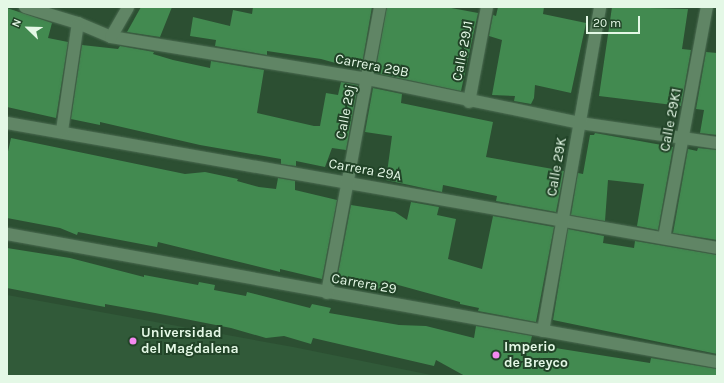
<!DOCTYPE html>
<html>
<head>
<meta charset="utf-8">
<style>
	body { margin:0 }
	#map { position:relative; width:724px; height:383px; overflow:hidden; background:#2c4f32; font-family:Karla,sans-serif }
	div>[style] { position:absolute }
	.built>* { inset:0; background:#315a39 }
	.building>* { inset:0; background:#428a50 }
	.roads { filter:drop-shadow(0 0 1px #4c6c52) drop-shadow(0 0 1px #4c6c52) }
	.minor>* { height:12px; margin:-6px; padding:0 6px; transform-origin:6px; border-radius:6px; background:#608565 }
	.dots>* { width:11px; height:11px; translate:-50% -50%; box-sizing:border-box; border:2px solid #224428; border-radius:50% }
	span { translate:-50% -50%; white-space:nowrap; text-align:center; line-height:1.15; -webkit-text-stroke:4px #224428; paint-order:stroke }
	.street-label { font-size:14px; color:#e4f8e6 }
	.poi-label { font-size:14px; color:#e4f8e6; font-weight:700 }
	.left { translate:0 -50%; text-align:left }
	.frame { position:absolute; inset:0; border:8px solid #e4f8e6; pointer-events:none }
	.north { position:absolute; left:8px; top:8px; width:40px; height:40px; -webkit-text-stroke:3px #224428; paint-order:stroke; rotate:293deg; font-size:11px; font-weight:700; line-height:16px; text-align:center; color:#e4f8e6 }
	.north::after { content:''; display:block; margin:auto; width:14px; height:18px; background:#e4f8e6; clip-path:polygon(50% 0,100% 100%,50% 72%,0 100%) }
	.scale { position:absolute; left:586px; top:16px; width:54px; height:18px; box-sizing:border-box; border:2px solid #e4f8e6; border-top:0; padding-left:5px; font-size:12px; line-height:14px; white-space:nowrap; color:#e4f8e6; -webkit-text-stroke:3px #224428; paint-order:stroke }
</style>
</head>
<body>
<div id="map">
	<div class="built">
		<i style="clip-path:polygon(7px 295px,293px 347px,436px 376px,7px 376px)"></i>
	</div>
	<div class="building">
		<i style="clip-path:polygon(141px 7px,172px 7px,160px 37px,127px 32px)"></i>
		<i style="clip-path:polygon(253px 7px,372px 7px,361px 70px,321px 59px,267px 51px,267px 55px,215px 46px,216px 40px,190px 36px,193px 17px,230px 26px,233px 10px,252px 14px)"></i>
		<i style="clip-path:polygon(387px 7px,446px 7px,478px 13px,461px 91px,375px 73px)"></i>
		<i style="clip-path:polygon(498px 7px,544px 7px,543px 14px,586px 23px,571px 93px,535px 85px,534px 98px,531px 104px,514px 101px,515px 96px,492px 95px,502px 40px,489px 36px,493px 15px,496px 16px)"></i>
		<i style="clip-path:polygon(612px 7px,688px 9px,682px 49px,691px 50px,681px 106px,599px 96px)"></i>
		<i style="clip-path:polygon(7px 8px,52px 23px,48px 38px,68px 42px,56px 118px,7px 107px)"></i>
		<i style="clip-path:polygon(82px 45px,118px 49px,120px 46px,154px 52px,153px 54px,173px 60px,210px 68px,211px 61px,264px 70px,257px 113px,314px 126px,320px 126px,326px 93px,338px 95px,341px 82px,358px 85px,346px 150px,332px 148px,325px 167px,296px 161px,296px 166px,281px 164px,281px 159px,200px 145px,100px 122px,100px 125px,71px 119px)"></i>
		<i style="clip-path:polygon(706px 52px,717px 53px,717px 135px,700px 133px,704px 110px,696px 109px)"></i>
		<i style="clip-path:polygon(373px 88px,402px 94px,401px 103px,493px 122px,486px 157px,564px 171px,556px 212px,496px 201px,497px 196px,443px 185px,442px 192px,386px 180px,392px 136px,365px 132px)"></i>
		<i style="clip-path:polygon(595px 133px,673px 147px,658px 230px,637px 226px,644px 184px,608px 180px,605px 221px,571px 215px,578px 173px,583px 174px,590px 135px,594px 135px)"></i>
		<i style="clip-path:polygon(11px 138px,185px 174px,205px 172px,238px 179px,237px 181px,259px 187px,276px 189px,278px 178px,295px 181px,295px 190px,337px 200px,322px 279px,280px 269px,280px 272px,158px 242px,157px 247px,78px 232px,77px 235px,60px 228px,7px 218px,7px 156px)"></i>
		<i style="clip-path:polygon(698px 148px,717px 150px,717px 240px,673px 233px,688px 149px,697px 151px)"></i>
		<i style="clip-path:polygon(411px 202px,439px 207px,437px 215px,456px 219px,448px 259px,482px 269px,493px 216px,554px 227px,536px 322px,478px 311px,479px 308px,460px 304px,460px 302px,391px 283px,389px 291px,337px 279px,351px 205px,395px 212px,407px 220px)"></i>
		<i style="clip-path:polygon(568px 229px,604px 236px,603px 243px,634px 248px,635px 241px,717px 255px,717px 354px,553px 320px)"></i>
		<i style="clip-path:polygon(7px 248px,70px 258px,144px 277px,144px 275px,198px 285px,199px 282px,215px 285px,214px 290px,246px 296px,247px 292px,310px 308px,312px 304px,331px 308px,329px 313px,399px 325px,426px 326px,474px 338px,476px 326px,532px 336px,530px 344px,650px 363px,651px 358px,717px 369px,717px 376px,465px 376px,436px 360px,434px 366px,313px 338px,311px 344px,284px 336px,266px 338px,231px 328px,155px 313px,105px 304px,105px 307px,7px 288px)"></i>
	</div>
	<div class="roads">
		<div class="minor">
			<i style="left:25px;top:7px;width:55px;rotate:16.8deg"></i>
			<i style="left:78px;top:23px;width:36px;rotate:23deg"></i>
			<i style="left:111px;top:37px;width:260px;rotate:9.3deg"></i>
			<i style="left:368px;top:79px;width:217px;rotate:11.7deg"></i>
			<i style="left:580px;top:123px;width:138px;rotate:8.3deg"></i>
			<i style="left:111px;top:37px;width:34px;rotate:-60deg"></i>
			<i style="left:469px;top:102px;width:97px;rotate:-79.3deg"></i>
			<i style="left:7px;top:123px;width:721px;rotate:9.98deg"></i>
			<i style="left:62px;top:131px;width:109px;rotate:-81.6deg"></i>
			<i style="left:7px;top:234px;width:721px;rotate:10.22deg"></i>
			<i style="left:664px;top:238px;width:235px;rotate:-79.5deg"></i>
			<i style="left:327px;top:293px;width:291px;rotate:-79.5deg"></i>
			<i style="left:543px;top:331px;width:329px;rotate:-80deg"></i>
		</div>
	</div>
	<div class="dots">
		<i style="left:133px;top:341px;background:#f489f1"></i>
		<i style="left:496px;top:355px;background:#f489f1"></i>
	</div>
	<div class="street-label">
		<span style="left:463px;top:51px;rotate:-79deg">Calle 29J1</span>
		<span style="left:372px;top:66px;rotate:11deg">Carrera 29B</span>
		<span style="left:346px;top:112px;rotate:-79deg">Calle 29j</span>
		<span style="left:671px;top:120px;rotate:-79deg">Calle 29K1</span>
		<span style="left:557px;top:167px;rotate:-80deg">Calle 29K</span>
		<span style="left:365px;top:170px;rotate:10deg">Carrera 29A</span>
		<span style="left:364px;top:284px;rotate:10deg">Carrera 29</span>
	</div>
	<div class="poi-label">
		<span class="left" style="left:141px;top:341px">Universidad<br>del Magdalena</span>
		<span class="left" style="left:504px;top:355px">Imperio<br>de Breyco</span>
	</div>
	<div class="frame"></div>
	<div class="north">N</div>
	<div class="scale">20 m</div>
</div>
</body>
</html>
